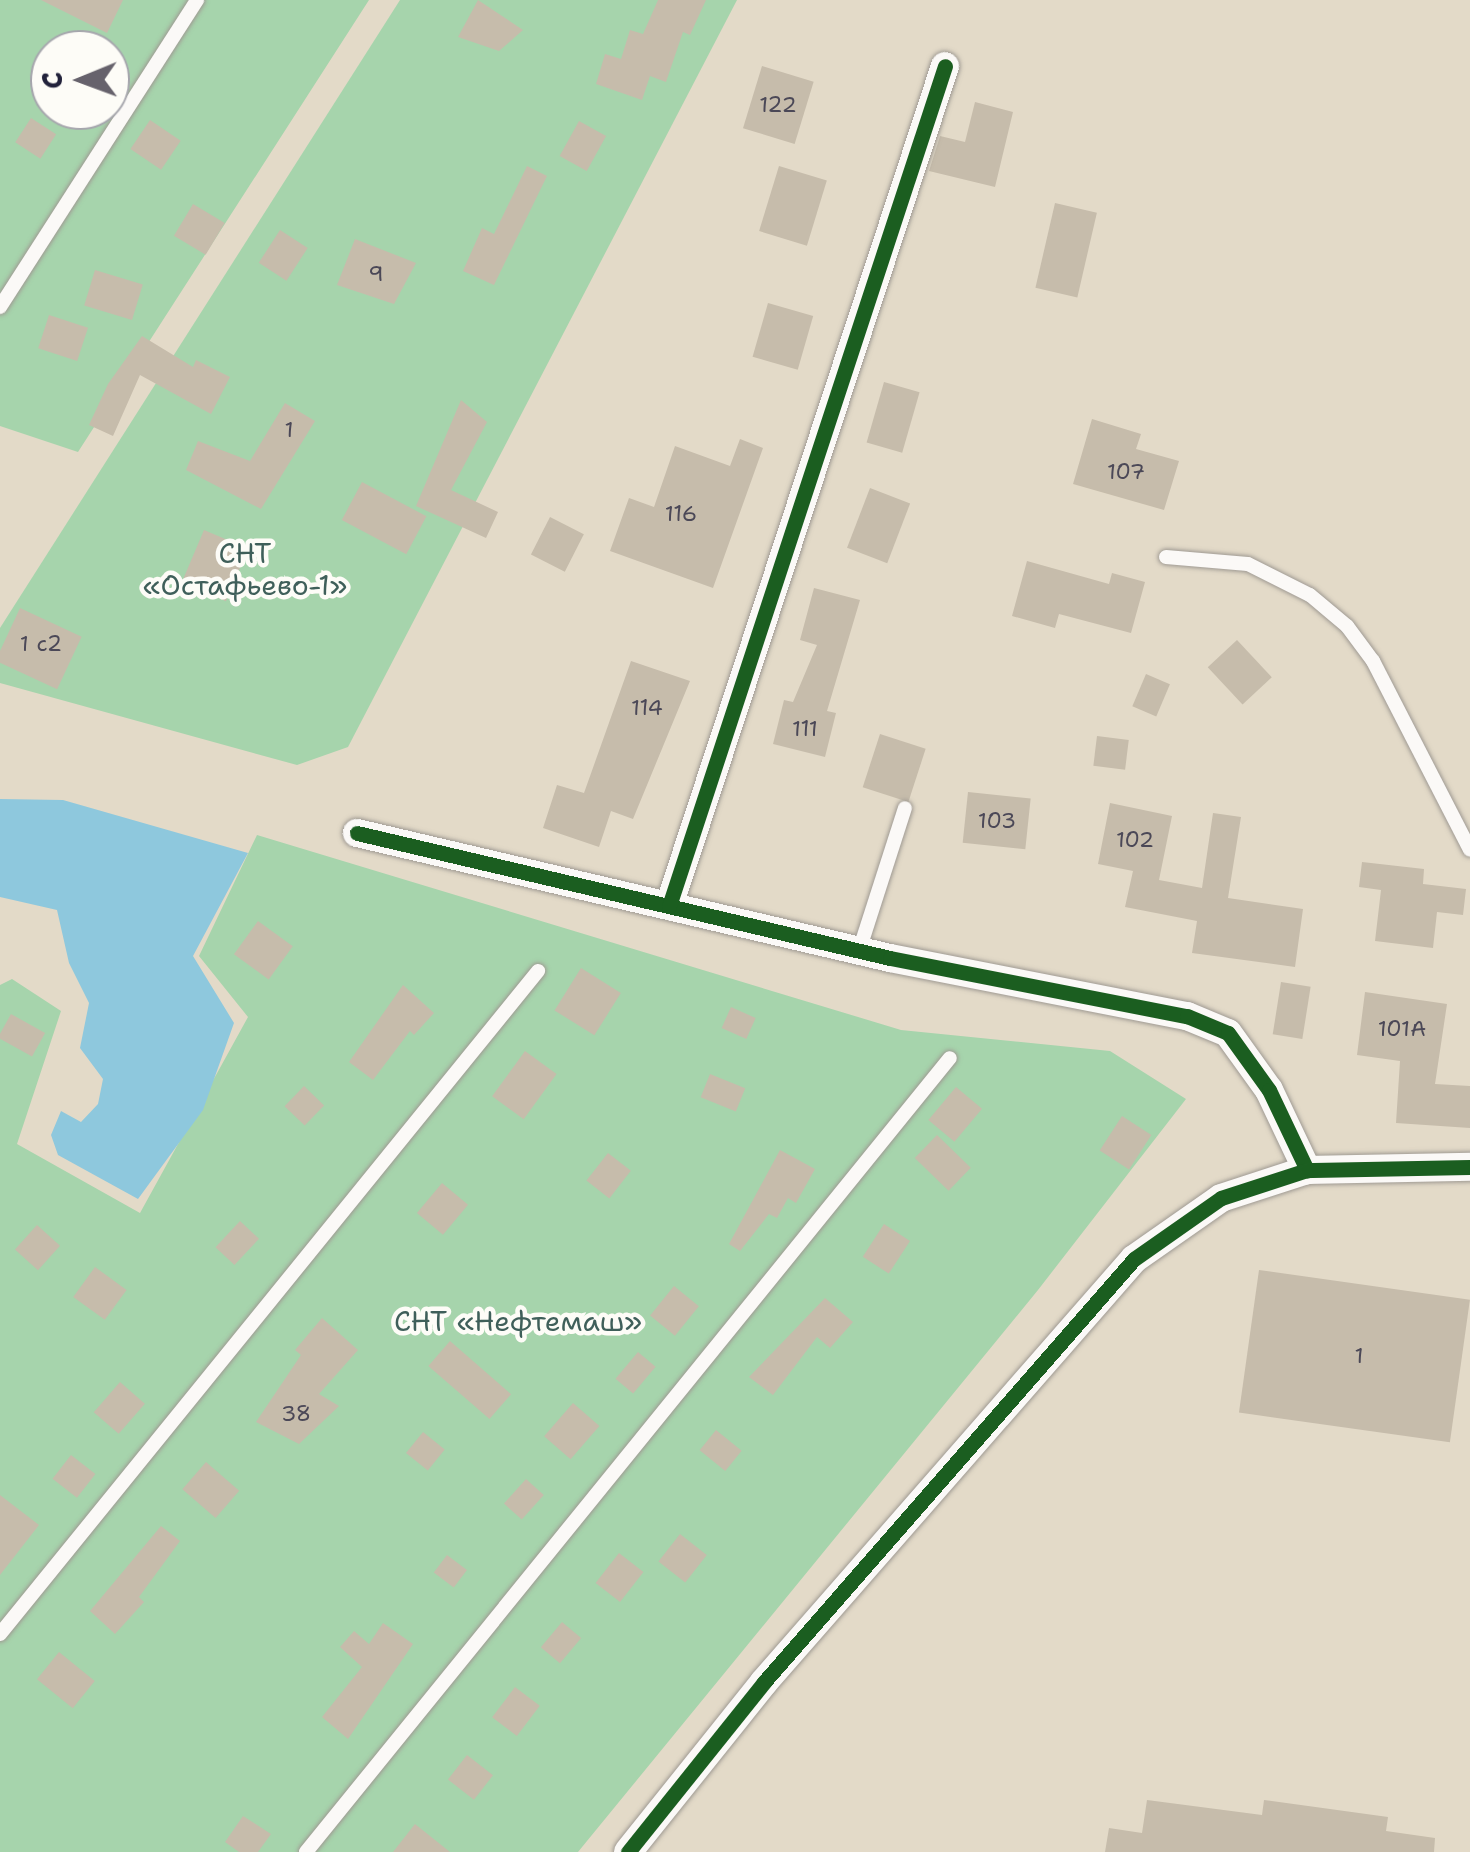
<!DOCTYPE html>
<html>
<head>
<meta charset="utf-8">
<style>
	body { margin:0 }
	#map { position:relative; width:1470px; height:1852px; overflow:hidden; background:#e3dac8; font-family:"Shantell Sans",sans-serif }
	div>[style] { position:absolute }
	.green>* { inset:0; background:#a6d4ac }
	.water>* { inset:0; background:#8ec8dd }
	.building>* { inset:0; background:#c6bcab; transform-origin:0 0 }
	.roads { filter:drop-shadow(0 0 2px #9f9a93) drop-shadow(0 0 2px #9f9a93) }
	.service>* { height:14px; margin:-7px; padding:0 7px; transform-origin:7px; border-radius:7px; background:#fbf9f7 }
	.minor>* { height:28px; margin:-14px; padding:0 14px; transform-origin:14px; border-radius:14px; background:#fbf9f7 }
	.cycleway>* { height:15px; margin:-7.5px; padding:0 7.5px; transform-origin:7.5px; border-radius:7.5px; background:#1b5e20 }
	span { translate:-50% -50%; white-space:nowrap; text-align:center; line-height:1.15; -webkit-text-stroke:9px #fdfcf7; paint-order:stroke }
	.number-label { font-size:22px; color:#4b4857 }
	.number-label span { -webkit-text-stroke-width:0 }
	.park-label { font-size:28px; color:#3f5f5a }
	.north { position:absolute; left:30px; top:30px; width:100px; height:100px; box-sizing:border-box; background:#fdfcf7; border:2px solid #a5a5ac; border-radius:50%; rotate:269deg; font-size:28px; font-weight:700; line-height:40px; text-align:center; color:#22223b }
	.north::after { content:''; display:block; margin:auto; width:35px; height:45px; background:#66626c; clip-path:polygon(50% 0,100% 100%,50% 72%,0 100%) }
</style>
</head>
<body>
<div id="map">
	<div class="green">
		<i style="clip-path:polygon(evenodd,0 0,369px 0,78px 452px,0 426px,0 0,50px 50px,110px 50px,110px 110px,50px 110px,50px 50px)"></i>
		<i style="clip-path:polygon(400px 0,737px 0,348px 747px,297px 765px,0 683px,0 628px)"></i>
		<i style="clip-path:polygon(257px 835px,901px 1030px,1110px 1051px,1186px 1099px,1038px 1290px,578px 1852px,0 1852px,0 985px,12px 979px,61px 1011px,17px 1144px,140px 1213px,248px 1017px,199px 956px)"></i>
	</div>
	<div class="water">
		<i style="clip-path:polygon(0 799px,63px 800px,248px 853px,193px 956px,234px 1023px,203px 1110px,138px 1199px,58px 1155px,51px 1135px,61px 1111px,81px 1122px,98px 1104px,103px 1079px,80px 1048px,89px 1003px,69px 963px,57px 910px,0 897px)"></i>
	</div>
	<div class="building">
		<i style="clip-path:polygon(41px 0,123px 0,107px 33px)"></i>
		<i style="clip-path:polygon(478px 0,523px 30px,499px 51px,458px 37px)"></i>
		<i style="clip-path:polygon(658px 0,706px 0,690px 35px,683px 32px,666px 82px,650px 76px,642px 100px,596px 84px,605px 54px,621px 59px,630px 30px,643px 34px)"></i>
		<i style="left:762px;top:66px;width:54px;height:65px;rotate:17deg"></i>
		<i style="clip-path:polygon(975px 102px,1013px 112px,995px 187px,929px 171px,940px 136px,965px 142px)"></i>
		<i style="left:31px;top:118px;width:30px;height:29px;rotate:33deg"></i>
		<i style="left:150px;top:120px;width:37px;height:35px;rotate:34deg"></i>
		<i style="left:579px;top:121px;width:31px;height:40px;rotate:29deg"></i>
		<i style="clip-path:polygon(527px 166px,547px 176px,494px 285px,463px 271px,482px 228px,494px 234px)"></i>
		<i style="left:779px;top:166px;width:50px;height:68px;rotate:17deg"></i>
		<i style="left:1055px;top:203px;width:43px;height:87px;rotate:13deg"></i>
		<i style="left:193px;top:204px;width:37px;height:37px;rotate:31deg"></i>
		<i style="left:280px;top:230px;width:33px;height:39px;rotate:33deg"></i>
		<i style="clip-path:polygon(355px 239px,416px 263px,394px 304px,337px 285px)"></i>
		<i style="left:95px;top:270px;width:50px;height:37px;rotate:17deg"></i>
		<i style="left:768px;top:303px;width:47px;height:56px;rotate:16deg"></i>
		<i style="left:49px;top:315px;width:41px;height:35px;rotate:18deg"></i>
		<i style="clip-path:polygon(142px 336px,193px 367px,196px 360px,230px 377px,211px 414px,140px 375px,113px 436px,89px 425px,108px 384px)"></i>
		<i style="left:884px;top:382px;width:37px;height:63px;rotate:16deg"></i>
		<i style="clip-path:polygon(461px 400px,487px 422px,451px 490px,498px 512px,486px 538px,416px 506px)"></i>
		<i style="clip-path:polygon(285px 403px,315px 421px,261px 509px,186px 470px,198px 441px,250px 461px)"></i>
		<i style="clip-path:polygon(1092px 419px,1141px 434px,1136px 449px,1179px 461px,1164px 510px,1073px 484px)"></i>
		<i style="clip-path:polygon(740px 439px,763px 448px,713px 588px,610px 551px,629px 498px,654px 507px,675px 446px,730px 466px)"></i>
		<i style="left:362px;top:482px;width:73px;height:43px;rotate:28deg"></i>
		<i style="left:870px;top:488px;width:43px;height:64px;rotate:21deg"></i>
		<i style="left:550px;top:517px;width:38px;height:42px;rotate:27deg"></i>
		<i style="left:204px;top:530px;width:48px;height:57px;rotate:23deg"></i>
		<i style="clip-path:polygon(1027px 561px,1109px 584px,1112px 573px,1145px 582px,1131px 633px,1059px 614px,1055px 628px,1012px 616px)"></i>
		<i style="clip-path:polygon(814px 588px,860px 600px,827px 711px,836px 713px,825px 757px,773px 744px,784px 700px,793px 702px,817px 645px,800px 640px)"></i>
		<i style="left:20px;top:608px;width:68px;height:58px;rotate:25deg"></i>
		<i style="left:1237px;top:640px;width:51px;height:40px;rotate:47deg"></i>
		<i style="clip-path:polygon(631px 661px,690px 681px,633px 819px,611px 811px,599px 847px,543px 828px,557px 785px,584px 793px)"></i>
		<i style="left:1146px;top:674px;width:26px;height:35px;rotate:23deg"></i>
		<i style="left:880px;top:734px;width:48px;height:56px;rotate:18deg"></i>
		<i style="left:1097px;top:736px;width:32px;height:30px;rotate:7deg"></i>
		<i style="left:968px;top:792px;width:63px;height:51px;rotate:6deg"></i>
		<i style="clip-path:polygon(1110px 803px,1172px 816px,1159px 880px,1202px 888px,1213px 813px,1241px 817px,1228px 898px,1303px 909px,1295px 967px,1192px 953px,1197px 921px,1125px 907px,1133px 871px,1098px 864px)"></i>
		<i style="clip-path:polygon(1362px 862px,1424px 869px,1423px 884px,1466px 889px,1463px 915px,1437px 912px,1433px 948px,1375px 941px,1381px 890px,1359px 887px)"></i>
		<i style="left:258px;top:921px;width:43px;height:41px;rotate:36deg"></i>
		<i style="left:581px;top:968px;width:47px;height:50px;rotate:32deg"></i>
		<i style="left:1281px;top:982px;width:30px;height:53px;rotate:9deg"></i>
		<i style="clip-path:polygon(403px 985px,434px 1013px,414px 1035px,410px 1031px,373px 1080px,349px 1062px)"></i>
		<i style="clip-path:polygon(1365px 992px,1447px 1004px,1435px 1084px,1470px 1086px,1470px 1128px,1396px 1123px,1400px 1061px,1357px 1055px)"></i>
		<i style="left:731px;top:1007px;width:27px;height:23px;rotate:24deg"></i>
		<i style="left:11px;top:1014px;width:39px;height:27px;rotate:29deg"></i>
		<i style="left:525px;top:1051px;width:39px;height:56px;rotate:36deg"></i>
		<i style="left:710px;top:1074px;width:38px;height:25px;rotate:22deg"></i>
		<i style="left:304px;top:1086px;width:28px;height:28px;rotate:44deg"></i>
		<i style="left:956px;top:1087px;width:34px;height:43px;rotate:40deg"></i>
		<i style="left:1122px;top:1116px;width:35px;height:41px;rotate:33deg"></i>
		<i style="left:937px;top:1135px;width:47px;height:32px;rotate:44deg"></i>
		<i style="clip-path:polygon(780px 1150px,815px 1169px,796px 1203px,788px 1198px,777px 1218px,769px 1214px,740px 1251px,729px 1244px)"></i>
		<i style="left:608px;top:1153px;width:29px;height:35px;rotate:38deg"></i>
		<i style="left:442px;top:1183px;width:34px;height:39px;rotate:40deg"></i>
		<i style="left:240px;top:1221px;width:26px;height:36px;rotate:43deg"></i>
		<i style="left:884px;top:1224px;width:31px;height:39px;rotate:33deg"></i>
		<i style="left:37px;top:1225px;width:31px;height:33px;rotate:42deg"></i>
		<i style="left:95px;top:1267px;width:39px;height:37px;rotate:36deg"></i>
		<i style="left:1259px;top:1270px;width:213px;height:144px;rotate:8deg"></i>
		<i style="left:674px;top:1286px;width:32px;height:38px;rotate:39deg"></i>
		<i style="clip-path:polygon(825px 1298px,853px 1322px,830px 1348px,817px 1337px,773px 1395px,749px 1377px)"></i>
		<i style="clip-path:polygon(322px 1318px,358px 1350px,319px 1394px,339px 1406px,299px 1444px,256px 1422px,301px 1355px,295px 1350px)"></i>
		<i style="left:450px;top:1341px;width:81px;height:33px;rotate:41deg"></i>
		<i style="left:638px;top:1352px;width:23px;height:35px;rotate:40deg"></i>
		<i style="left:120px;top:1382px;width:33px;height:40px;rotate:41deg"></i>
		<i style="left:573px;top:1403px;width:35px;height:44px;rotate:41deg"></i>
		<i style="left:716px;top:1430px;width:33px;height:26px;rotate:39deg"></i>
		<i style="left:423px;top:1432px;width:28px;height:27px;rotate:39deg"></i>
		<i style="left:71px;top:1455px;width:31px;height:30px;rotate:38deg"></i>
		<i style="left:206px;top:1462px;width:44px;height:36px;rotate:41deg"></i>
		<i style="left:526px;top:1479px;width:24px;height:33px;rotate:42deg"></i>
		<i style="clip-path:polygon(0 1495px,39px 1525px,0 1575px)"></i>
		<i style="clip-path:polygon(161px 1526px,180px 1541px,139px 1597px,144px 1602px,115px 1634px,90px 1611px)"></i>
		<i style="left:680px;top:1534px;width:34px;height:35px;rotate:38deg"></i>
		<i style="left:619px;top:1553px;width:31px;height:38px;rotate:38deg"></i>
		<i style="left:447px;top:1555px;width:25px;height:22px;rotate:37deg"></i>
		<i style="left:562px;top:1622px;width:25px;height:33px;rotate:40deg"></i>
		<i style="clip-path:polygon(383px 1623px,413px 1644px,348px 1739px,322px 1717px,362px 1667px,340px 1647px,354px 1631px,369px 1644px)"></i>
		<i style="left:59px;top:1652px;width:46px;height:35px;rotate:39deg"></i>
		<i style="left:515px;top:1687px;width:31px;height:38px;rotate:37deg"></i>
		<i style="left:467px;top:1755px;width:33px;height:31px;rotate:38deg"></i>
		<i style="clip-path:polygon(1147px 1800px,1262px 1815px,1264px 1800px,1388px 1817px,1386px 1831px,1435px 1838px,1434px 1852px,1105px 1852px,1109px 1828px,1142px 1833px)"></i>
		<i style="clip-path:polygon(243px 1816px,271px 1834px,258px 1852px,239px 1852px,225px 1842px)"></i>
		<i style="clip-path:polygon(415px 1824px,450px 1852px,393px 1852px)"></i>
	</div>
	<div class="roads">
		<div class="service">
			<i style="left:0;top:307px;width:365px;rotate:-57.3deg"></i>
			<i style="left:1166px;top:557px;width:82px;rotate:4.9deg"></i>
			<i style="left:1248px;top:564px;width:69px;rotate:26.6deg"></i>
			<i style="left:1310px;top:595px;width:48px;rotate:40deg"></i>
			<i style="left:1347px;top:626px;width:44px;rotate:53.4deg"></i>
			<i style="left:1373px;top:661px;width:212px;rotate:62.8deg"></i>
			<i style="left:859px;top:951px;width:150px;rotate:-72.2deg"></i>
			<i style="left:0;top:1634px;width:854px;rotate:-50.94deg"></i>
			<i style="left:306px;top:1852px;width:1022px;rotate:-50.96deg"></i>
		</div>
		<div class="minor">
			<i style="left:357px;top:833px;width:547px;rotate:13.2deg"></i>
			<i style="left:890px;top:958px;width:303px;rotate:11.1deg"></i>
			<i style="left:1187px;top:1016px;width:44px;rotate:22.5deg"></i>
			<i style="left:1228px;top:1033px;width:70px;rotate:54.3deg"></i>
			<i style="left:1269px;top:1090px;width:89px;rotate:64.6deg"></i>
			<i style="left:669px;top:906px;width:884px;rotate:-71.81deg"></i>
			<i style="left:628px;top:1852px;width:218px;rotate:-51.3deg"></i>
			<i style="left:764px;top:1682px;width:562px;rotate:-48.82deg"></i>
			<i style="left:1134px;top:1259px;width:106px;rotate:-35deg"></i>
			<i style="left:1221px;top:1198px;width:90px;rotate:-18deg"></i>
			<i style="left:1307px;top:1170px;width:163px;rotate:-1.1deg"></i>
		</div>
	</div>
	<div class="cycleway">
		<i style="left:357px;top:833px;width:547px;rotate:13.2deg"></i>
		<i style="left:890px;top:958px;width:303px;rotate:11.1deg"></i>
		<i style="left:1187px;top:1016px;width:44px;rotate:22.5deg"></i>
		<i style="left:1228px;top:1033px;width:70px;rotate:54.3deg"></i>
		<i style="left:1269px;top:1090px;width:89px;rotate:64.6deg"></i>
		<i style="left:669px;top:906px;width:884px;rotate:-71.81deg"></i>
		<i style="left:628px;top:1852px;width:218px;rotate:-51.3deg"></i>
		<i style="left:764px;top:1682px;width:562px;rotate:-48.82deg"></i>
		<i style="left:1134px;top:1259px;width:106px;rotate:-35deg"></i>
		<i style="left:1221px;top:1198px;width:90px;rotate:-18deg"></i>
		<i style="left:1307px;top:1170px;width:163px;rotate:-1.1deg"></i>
	</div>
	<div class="number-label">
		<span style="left:778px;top:105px">122</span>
		<span style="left:376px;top:274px">9</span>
		<span style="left:289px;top:430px">1</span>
		<span style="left:1126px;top:472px">107</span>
		<span style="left:681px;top:514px">116</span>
		<span style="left:41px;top:644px">1 с2</span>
		<span style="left:647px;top:708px">114</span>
		<span style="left:805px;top:729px">111</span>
		<span style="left:997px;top:821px">103</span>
		<span style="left:1135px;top:840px">102</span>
		<span style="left:1402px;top:1029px">101А</span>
		<span style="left:1359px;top:1356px">1</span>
		<span style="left:296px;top:1414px">38</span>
	</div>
	<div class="park-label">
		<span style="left:245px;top:569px">СНТ<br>«Остафьево-1»</span>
		<span style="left:518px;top:1321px">СНТ «Нефтемаш»</span>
	</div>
	<div class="north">С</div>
</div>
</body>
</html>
